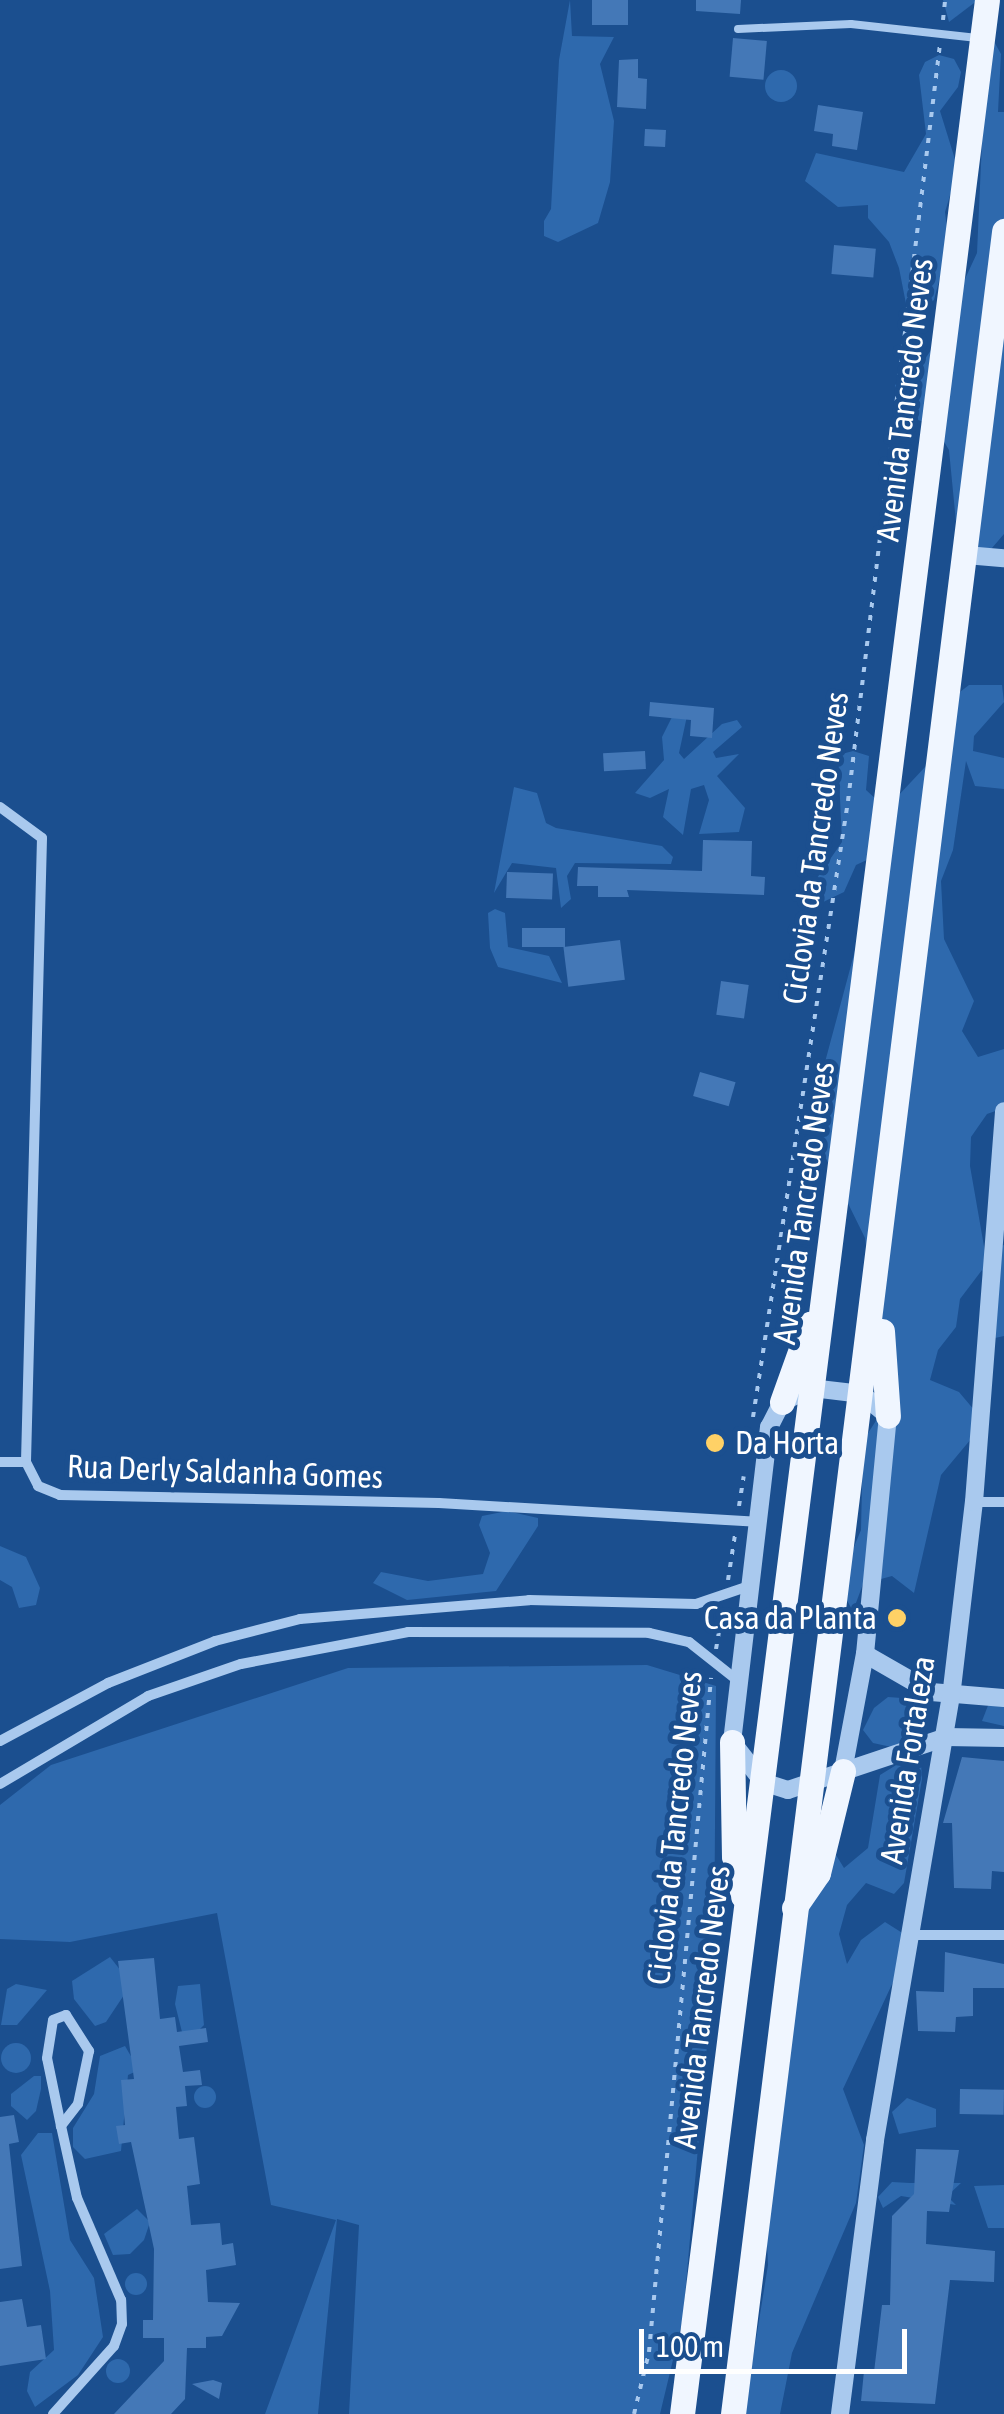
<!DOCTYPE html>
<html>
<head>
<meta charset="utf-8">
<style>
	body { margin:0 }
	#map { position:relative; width:1004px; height:2414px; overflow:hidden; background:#1b4f8f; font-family:"Asap Condensed",sans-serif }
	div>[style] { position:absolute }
	.green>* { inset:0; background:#2e69ad }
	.round { border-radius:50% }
	.building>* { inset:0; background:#4478b7; transform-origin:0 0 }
	.path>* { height:4px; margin-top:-2px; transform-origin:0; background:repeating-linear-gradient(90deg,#a9c9ee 0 5px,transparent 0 13px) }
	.service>* { height:8px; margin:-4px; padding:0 4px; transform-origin:4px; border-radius:4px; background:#a9c9ee }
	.minor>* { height:10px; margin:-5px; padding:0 5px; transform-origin:5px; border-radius:5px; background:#a9c9ee }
	.tertiary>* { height:18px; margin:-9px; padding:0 9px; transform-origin:9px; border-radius:9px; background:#a9c9ee }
	.primary>* { height:25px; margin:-12.5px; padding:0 12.5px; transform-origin:12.5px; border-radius:12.5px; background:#f0f6ff }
	.dots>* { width:28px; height:28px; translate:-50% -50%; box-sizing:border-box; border:5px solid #1b4f8f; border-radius:50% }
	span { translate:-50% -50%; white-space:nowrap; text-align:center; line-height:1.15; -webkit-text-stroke:10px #1b4f8f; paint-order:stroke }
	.street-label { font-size:32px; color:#fff }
	.poi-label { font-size:32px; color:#fff }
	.left { translate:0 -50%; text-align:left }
	.right { translate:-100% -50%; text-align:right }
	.scale { position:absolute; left:639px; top:2329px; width:268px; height:45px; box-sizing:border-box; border:5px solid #fff; border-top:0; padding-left:12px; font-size:30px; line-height:35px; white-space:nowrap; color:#fff; -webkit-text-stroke:8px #1b4f8f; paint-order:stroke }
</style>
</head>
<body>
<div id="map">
	<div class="green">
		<i style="clip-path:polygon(570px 0,572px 36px,614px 37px,600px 64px,614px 121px,610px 182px,598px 223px,558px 242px,544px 236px,544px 221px,551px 209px,559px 60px)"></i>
		<i style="clip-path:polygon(943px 0,978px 0,949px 22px)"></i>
		<i style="clip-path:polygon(987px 29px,1001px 54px,998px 112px,1004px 112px,1004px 534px,986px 555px,958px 543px,949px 450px,934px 425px,905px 416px,895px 385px,919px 368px,935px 344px,977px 253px)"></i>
		<i style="clip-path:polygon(939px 55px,954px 59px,961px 72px,958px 87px,940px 111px,958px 169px,945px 212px,949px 243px,934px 300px,922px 309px,907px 309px,899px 268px,889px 242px,868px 218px,868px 205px,838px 207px,805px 181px,816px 153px,904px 172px,926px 134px,919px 75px,925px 62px)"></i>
		<i class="round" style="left:765px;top:70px;width:32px;height:32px"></i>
		<i style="clip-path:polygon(969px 685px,1002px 685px,1004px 702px,974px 736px,973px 751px,1004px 758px,1004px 789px,975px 786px,966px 761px,953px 850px,941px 881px,944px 939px,974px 1001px,962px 1031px,978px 1057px,1004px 1049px,1004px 1108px,987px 1114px,971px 1137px,970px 1166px,985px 1252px,1004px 1245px,1004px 1336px,995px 1338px,982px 1270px,960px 1299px,956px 1327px,938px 1350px,930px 1380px,959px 1392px,975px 1411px,971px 1439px,941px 1475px,914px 1593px,892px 1576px,863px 1584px,853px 1611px,838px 1585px,861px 1530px,863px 1441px,879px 1416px,869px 1267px,865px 1238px,813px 1132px,814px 1103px,896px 798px,926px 766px,956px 695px)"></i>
		<i style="clip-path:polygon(687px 716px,679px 753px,684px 759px,722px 724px,737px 720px,742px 727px,713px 752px,716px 758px,739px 754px,717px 776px,745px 808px,739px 832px,699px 834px,709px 800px,704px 785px,691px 789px,683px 835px,663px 817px,669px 789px,650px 798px,635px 793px,664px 760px,662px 737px,672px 717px)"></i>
		<i style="clip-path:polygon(853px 751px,869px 756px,866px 790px,877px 800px,869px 859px,856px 865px,844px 892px,819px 904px,808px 891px,842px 842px,838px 755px)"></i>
		<i style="clip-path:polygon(514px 787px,537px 793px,546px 823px,556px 828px,662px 846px,673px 857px,671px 864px,575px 863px,567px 876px,571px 899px,561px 908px,556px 868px,512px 863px,494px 893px)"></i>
		<i style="clip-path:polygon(495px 909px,505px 913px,508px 947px,549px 956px,562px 983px,498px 967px,490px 948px,488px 913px)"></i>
		<i style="clip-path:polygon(507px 1511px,538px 1518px,538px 1526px,496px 1591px,407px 1600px,373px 1583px,381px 1572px,428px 1581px,483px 1574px,490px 1553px,479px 1525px,482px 1516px)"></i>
		<i style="clip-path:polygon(0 1546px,26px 1557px,40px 1588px,36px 1605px,19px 1608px,12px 1587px,0 1580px)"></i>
		<i style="clip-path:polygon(647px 1665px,716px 1686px,714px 1966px,683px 2318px,660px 2414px,349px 2414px,359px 2225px,337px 2219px,318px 2414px,265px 2414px,336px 2220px,271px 2205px,217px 1913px,70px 1942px,0 1939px,0 1805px,51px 1765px,348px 1668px)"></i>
		<i style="clip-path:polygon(888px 1697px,915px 1699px,928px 1712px,915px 1739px,896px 1748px,873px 1743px,863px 1730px,874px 1708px)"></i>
		<i style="clip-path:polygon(989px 1703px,1004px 1703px,1004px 1726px,982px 1721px)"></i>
		<i style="clip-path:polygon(906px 1759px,921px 1764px,922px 1779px,904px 1883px,894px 1894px,866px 1883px,847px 1905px,839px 1934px,847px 1964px,861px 1940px,885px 1922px,904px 1934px,894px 1980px,843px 2089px,864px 2145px,856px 2203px,792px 2353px,780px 2414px,744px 2414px,768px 2265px,765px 2202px,798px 1939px,838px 1824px,836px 1855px,844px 1868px,868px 1848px,880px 1775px)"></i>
		<i style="clip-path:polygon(110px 1957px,125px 1976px,124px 1995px,106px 2022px,95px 2026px,74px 1999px,72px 1981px)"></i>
		<i style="clip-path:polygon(16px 1984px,47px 1990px,17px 2025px,1px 2025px,7px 1989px)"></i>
		<i style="clip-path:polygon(200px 1984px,204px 2025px,185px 2044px,175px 2004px,178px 1986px)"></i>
		<i class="round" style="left:1px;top:2043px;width:30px;height:30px"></i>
		<i style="clip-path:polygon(125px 2046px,139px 2070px,128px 2075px,121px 2151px,85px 2159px,73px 2147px,73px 2128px,94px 2094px,100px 2056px)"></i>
		<i style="clip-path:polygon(34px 2076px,41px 2076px,41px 2089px,36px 2111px,27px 2120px,11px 2106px,11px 2094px)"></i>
		<i class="round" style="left:194px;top:2086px;width:22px;height:22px"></i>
		<i style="clip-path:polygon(907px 2098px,936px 2109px,936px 2127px,899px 2134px,892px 2112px)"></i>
		<i style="clip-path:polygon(38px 2133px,52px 2133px,70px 2240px,94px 2278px,103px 2337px,78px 2375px,35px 2407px,27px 2391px,30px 2372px,54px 2350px,50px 2291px,21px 2155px)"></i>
		<i style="clip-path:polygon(892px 2182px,910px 2183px,961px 2183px,947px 2196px,956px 2205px,901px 2196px,883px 2208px,878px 2197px)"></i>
		<i style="clip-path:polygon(1004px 2185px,1004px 2228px,988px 2228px,974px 2186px)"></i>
		<i style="clip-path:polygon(137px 2209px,150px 2222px,144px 2240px,130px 2254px,113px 2255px,104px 2234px)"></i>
		<i class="round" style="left:125px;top:2273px;width:22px;height:22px"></i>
		<i class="round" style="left:106px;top:2359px;width:24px;height:24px"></i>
	</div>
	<div class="building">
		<i style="left:592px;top:0;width:36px;height:25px"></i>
		<i style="clip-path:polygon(696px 0,741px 0,740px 14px,696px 11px)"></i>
		<i style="left:733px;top:38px;width:34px;height:39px;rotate:5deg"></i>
		<i style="clip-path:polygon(638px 59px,638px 78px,647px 79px,646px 109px,617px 107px,619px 60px)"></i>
		<i style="clip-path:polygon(818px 105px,863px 112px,857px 150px,832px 146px,833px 134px,814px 131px)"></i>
		<i style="left:645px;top:129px;width:21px;height:17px;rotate:3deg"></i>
		<i style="left:834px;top:245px;width:42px;height:29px;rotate:5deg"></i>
		<i style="clip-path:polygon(650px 702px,714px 708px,712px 738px,690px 736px,691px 720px,649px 716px)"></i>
		<i style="left:645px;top:751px;width:18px;height:42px;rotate:87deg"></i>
		<i style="clip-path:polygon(703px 840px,752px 841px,751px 876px,765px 877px,764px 895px,627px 890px,629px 897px,598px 897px,598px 886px,577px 886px,578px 867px,702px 871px)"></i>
		<i style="left:507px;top:872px;width:46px;height:26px;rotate:2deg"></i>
		<i style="left:522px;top:928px;width:43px;height:19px"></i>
		<i style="left:620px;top:940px;width:40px;height:57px;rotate:83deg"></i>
		<i style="left:721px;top:981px;width:28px;height:34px;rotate:8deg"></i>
		<i style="left:700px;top:1072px;width:37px;height:25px;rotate:16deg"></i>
		<i style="clip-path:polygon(962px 1757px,1004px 1761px,1004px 1872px,992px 1871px,991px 1889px,954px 1888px,952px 1823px,943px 1823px)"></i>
		<i style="clip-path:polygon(945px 1952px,1004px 1964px,1004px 1988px,973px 1988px,973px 2016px,956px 2017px,955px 2032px,918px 2031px,916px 1991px,944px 1992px)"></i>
		<i style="clip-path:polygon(154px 1958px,160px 2019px,175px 2017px,177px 2032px,206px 2028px,208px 2042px,179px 2046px,183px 2072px,200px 2070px,202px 2085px,185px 2086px,187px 2106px,176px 2107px,179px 2139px,194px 2137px,200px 2184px,187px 2186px,191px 2225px,220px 2223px,222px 2245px,233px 2243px,236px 2265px,206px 2270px,208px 2302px,240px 2303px,222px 2336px,206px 2337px,206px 2348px,187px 2348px,185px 2399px,171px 2414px,114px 2414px,164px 2361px,164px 2338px,143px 2338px,143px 2320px,153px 2320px,154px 2249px,131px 2142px,119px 2144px,116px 2126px,125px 2125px,121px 2080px,134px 2079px,118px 1961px)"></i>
		<i style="left:960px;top:2089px;width:44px;height:25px;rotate:1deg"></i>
		<i style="clip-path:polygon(14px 2115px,19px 2142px,9px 2144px,22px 2266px,0 2269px,0 2117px)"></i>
		<i style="clip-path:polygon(916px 2149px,959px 2150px,949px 2212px,927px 2211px,926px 2244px,995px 2251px,994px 2282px,950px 2280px,935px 2404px,861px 2401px,864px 2371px,874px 2372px,882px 2305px,890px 2305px,892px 2216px,914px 2194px)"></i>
		<i style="clip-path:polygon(22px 2299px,27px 2327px,41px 2325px,46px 2359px,0 2366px,0 2302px)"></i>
		<i style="clip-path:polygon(213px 2380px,222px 2383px,219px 2399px,192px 2384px)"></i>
	</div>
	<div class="path">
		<i style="left:943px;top:20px;width:20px;rotate:-84deg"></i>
		<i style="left:753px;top:1417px;width:623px;rotate:-81.23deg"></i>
		<i style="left:848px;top:801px;width:763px;rotate:-83.07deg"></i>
		<i style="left:739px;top:1506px;width:30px;rotate:-81deg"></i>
		<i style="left:728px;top:1580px;width:46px;rotate:-81.2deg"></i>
		<i style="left:716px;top:1649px;width:41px;rotate:-80.1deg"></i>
		<i style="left:634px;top:2414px;width:64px;rotate:-76.4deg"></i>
		<i style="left:649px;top:2352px;width:677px;rotate:-84.74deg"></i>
	</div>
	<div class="service">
		<i style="left:738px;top:29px;width:113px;rotate:-2.5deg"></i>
		<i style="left:851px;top:24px;width:127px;rotate:6.3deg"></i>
	</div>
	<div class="minor">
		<i style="left:0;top:807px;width:52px;rotate:36.4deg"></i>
		<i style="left:42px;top:838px;width:624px;rotate:91.47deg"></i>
		<i style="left:26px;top:1462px;width:27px;rotate:63deg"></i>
		<i style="left:38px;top:1486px;width:24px;rotate:22deg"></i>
		<i style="left:60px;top:1495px;width:379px;rotate:1.2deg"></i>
		<i style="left:439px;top:1503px;width:318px;rotate:3.4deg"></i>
		<i style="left:0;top:1462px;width:26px"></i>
		<i style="left:974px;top:1502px;width:30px"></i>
		<i style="left:0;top:1741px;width:123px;rotate:-28.2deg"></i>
		<i style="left:108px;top:1683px;width:115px;rotate:-21.4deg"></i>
		<i style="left:215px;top:1641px;width:88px;rotate:-14.5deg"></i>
		<i style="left:300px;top:1619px;width:230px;rotate:-4.7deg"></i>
		<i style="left:529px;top:1600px;width:167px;rotate:1.4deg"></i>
		<i style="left:696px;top:1604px;width:56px;rotate:-18.8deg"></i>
		<i style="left:0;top:1784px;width:172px;rotate:-30.7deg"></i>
		<i style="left:148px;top:1696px;width:98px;rotate:-19deg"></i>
		<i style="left:241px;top:1664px;width:170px;rotate:-10.8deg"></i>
		<i style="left:408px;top:1632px;width:241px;rotate:0.2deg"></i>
		<i style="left:649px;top:1633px;width:41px;rotate:12.7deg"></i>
		<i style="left:689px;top:1642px;width:61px;rotate:38.4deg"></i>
		<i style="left:909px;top:1935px;width:95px"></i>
		<i style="left:53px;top:2414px;width:91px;rotate:-48.1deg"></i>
		<i style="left:114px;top:2346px;width:23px;rotate:-70deg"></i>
		<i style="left:122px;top:2324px;width:24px;rotate:-92deg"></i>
		<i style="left:121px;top:2300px;width:111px;rotate:-113.3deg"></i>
		<i style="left:77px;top:2198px;width:74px;rotate:-102.5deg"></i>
		<i style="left:61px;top:2126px;width:69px;rotate:-101.6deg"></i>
		<i style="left:47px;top:2058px;width:38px;rotate:-81deg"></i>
		<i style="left:53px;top:2020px;width:14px;rotate:-21deg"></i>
		<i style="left:66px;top:2015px;width:43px;rotate:57.4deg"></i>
		<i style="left:89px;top:2051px;width:54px;rotate:101.7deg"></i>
		<i style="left:78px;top:2104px;width:28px;rotate:128deg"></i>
	</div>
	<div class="tertiary">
		<i style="left:966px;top:555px;width:38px;rotate:5deg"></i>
		<i style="left:865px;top:1654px;width:76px;rotate:29.9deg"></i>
		<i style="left:931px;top:1692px;width:73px;rotate:4.7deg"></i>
		<i style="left:843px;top:1771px;width:119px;rotate:-79.4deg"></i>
		<i style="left:865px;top:1654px;width:239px;rotate:-84.5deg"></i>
		<i style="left:888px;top:1416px;width:34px;rotate:-140deg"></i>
		<i style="left:862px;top:1394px;width:50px;rotate:-173.2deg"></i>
		<i style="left:812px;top:1388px;width:33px;rotate:155deg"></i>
		<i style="left:782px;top:1402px;width:28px;rotate:117deg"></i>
		<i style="left:769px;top:1427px;width:317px;rotate:96.7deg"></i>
		<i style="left:732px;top:1742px;width:51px;rotate:52.2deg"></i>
		<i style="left:763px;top:1782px;width:26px;rotate:18deg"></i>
		<i style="left:788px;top:1790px;width:167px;rotate:-18.5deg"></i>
		<i style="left:946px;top:1737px;width:58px;rotate:1deg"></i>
		<i style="left:840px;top:2414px;width:276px;rotate:-82.7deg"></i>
		<i style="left:875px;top:2140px;width:449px;rotate:-80.3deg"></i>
		<i style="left:951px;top:1697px;width:196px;rotate:-83.3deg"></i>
		<i style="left:974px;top:1502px;width:392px;rotate:-85.6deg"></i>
	</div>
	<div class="primary">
		<i style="left:882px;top:1331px;width:85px;rotate:86deg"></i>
		<i style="left:782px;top:1402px;width:83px;rotate:-70.3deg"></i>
		<i style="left:732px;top:1742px;width:114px;rotate:89deg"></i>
		<i style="left:734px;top:1856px;width:41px;rotate:77.3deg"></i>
		<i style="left:794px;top:1908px;width:42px;rotate:-55.6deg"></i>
		<i style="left:818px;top:1873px;width:105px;rotate:-76.2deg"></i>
		<i style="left:682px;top:2414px;width:2433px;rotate:-82.8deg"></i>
		<i style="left:733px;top:2414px;width:2200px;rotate:-82.92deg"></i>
	</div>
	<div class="dots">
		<i style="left:715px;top:1443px;background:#ffd166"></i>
		<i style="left:897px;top:1618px;background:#ffd166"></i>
	</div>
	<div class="street-label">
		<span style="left:905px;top:400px;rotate:-83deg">Avenida Tancredo Neves</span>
		<span style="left:816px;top:848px;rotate:-82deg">Ciclovia da Tancredo Neves</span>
		<span style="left:804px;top:1203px;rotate:-82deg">Avenida Tancredo Neves</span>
		<span style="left:225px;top:1472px;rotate:2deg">Rua Derly Saldanha Gomes</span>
		<span style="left:908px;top:1760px;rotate:-81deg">Avenida Fortaleza</span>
		<span style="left:675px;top:1828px;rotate:-84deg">Ciclovia da Tancredo Neves</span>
		<span style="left:702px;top:2007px;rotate:-83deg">Avenida Tancredo Neves</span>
	</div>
	<div class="poi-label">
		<span class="left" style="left:735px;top:1443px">Da Horta</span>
		<span class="right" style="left:877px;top:1618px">Casa da Planta</span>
	</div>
	<div class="scale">100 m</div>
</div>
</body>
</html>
